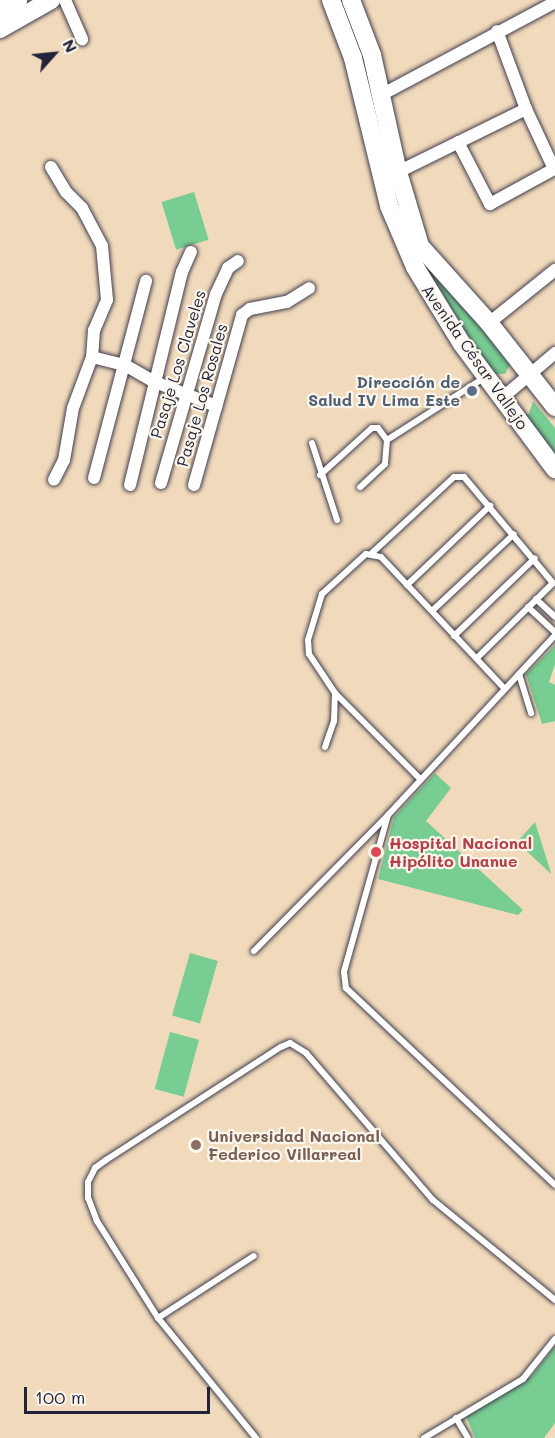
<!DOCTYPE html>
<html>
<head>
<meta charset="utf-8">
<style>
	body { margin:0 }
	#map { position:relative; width:555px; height:1438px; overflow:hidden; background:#f1dabb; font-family:Mali,sans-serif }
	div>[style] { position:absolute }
	.green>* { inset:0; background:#77cd92; transform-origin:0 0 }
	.roads { filter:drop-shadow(0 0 2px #413e4e) drop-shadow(0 0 2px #413e4e) }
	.lane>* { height:6px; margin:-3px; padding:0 3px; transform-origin:3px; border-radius:3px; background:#fff }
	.street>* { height:12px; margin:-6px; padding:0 6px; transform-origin:6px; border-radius:6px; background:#fff }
	.primary>* { height:18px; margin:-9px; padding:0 9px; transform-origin:9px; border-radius:9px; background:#fff }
	.dots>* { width:16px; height:16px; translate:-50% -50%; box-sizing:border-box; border:3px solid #fbf7ec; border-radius:50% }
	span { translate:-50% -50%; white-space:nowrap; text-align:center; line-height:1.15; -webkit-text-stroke:4.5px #fbf7ec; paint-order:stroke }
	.street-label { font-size:16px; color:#22223b }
	.service-label { font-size:16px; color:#4e5e75; font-weight:700 }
	.right { translate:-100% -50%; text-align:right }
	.health-label { font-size:16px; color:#be3a42; font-weight:700 }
	.left { translate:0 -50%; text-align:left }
	.education-label { font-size:16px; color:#785e54; font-weight:700 }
	.north { position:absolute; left:24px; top:24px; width:60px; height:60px; -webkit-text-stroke:4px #fbf7ec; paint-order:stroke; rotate:63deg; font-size:16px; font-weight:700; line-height:24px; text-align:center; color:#22223b }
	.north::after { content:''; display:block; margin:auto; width:21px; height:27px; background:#22223b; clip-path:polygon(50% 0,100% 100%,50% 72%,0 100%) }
	.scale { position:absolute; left:24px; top:1387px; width:186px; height:27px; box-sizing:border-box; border:3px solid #22223b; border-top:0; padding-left:8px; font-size:18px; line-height:21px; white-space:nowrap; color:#22223b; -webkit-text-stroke:4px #fbf7ec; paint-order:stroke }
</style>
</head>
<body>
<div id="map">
	<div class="green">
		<i style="left:194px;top:192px;width:50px;height:34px;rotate:73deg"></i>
		<i style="clip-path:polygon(427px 268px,444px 282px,511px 363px,505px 374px,491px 374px)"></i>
		<i style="clip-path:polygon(533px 401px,555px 428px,555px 464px,519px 414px,529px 414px)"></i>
		<i style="clip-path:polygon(555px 645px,555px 664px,549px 682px,555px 685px,555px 721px,542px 724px,526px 674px)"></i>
		<i style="clip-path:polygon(435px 773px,451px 788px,426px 821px,523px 910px,518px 915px,378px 879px,394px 817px)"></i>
		<i style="clip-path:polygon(535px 822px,551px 873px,551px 874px,517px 842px)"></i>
		<i style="left:190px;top:953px;width:29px;height:65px;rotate:16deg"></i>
		<i style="left:170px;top:1032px;width:30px;height:59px;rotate:15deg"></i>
		<i style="clip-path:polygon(555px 1346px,555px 1423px,544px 1438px,475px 1438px,466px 1416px,532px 1376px)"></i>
	</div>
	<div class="roads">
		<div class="lane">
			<i style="left:387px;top:440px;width:117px;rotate:-32.7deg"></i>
			<i style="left:312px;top:443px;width:81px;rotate:72deg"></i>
			<i style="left:320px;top:475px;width:70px;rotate:-42.1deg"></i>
			<i style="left:372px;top:428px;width:6px"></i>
			<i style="left:378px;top:428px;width:15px;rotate:53deg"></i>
			<i style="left:387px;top:440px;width:24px;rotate:95deg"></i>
			<i style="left:385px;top:464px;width:34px;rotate:137deg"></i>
			<i style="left:372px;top:553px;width:112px;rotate:-42.8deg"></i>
			<i style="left:454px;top:477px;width:10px"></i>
			<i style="left:464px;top:477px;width:138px;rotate:50deg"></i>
			<i style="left:553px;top:583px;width:107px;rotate:135.4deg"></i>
			<i style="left:407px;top:585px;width:115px;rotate:-43.6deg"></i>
			<i style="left:536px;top:599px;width:26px;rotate:43deg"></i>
			<i style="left:528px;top:607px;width:37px;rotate:43deg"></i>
			<i style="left:432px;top:611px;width:112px;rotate:-43.2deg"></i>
			<i style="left:454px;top:636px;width:112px;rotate:-43.9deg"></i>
			<i style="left:519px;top:674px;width:41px;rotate:72.9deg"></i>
			<i style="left:335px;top:693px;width:122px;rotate:45.3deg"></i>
			<i style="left:325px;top:747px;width:28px;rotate:-71deg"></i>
			<i style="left:334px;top:721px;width:28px;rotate:-88deg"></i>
			<i style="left:335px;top:693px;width:47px;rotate:-123.7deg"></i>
			<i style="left:309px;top:654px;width:14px;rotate:-94deg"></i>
			<i style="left:308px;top:640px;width:48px;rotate:-73.1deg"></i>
			<i style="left:322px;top:594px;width:59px;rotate:-42.3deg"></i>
			<i style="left:366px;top:554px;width:15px;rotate:11deg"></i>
			<i style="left:381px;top:557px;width:181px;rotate:46.8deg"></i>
			<i style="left:388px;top:815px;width:163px;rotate:105.7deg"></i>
			<i style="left:344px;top:972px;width:16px;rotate:83deg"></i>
			<i style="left:346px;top:988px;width:287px;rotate:43.3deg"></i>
			<i style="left:254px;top:951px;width:191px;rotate:-45.4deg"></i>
			<i style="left:388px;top:815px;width:246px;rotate:-47.1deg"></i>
			<i style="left:158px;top:1318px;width:114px;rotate:-32.9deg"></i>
			<i style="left:456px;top:1418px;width:23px;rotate:59deg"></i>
			<i style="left:256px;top:1438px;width:155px;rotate:-129.2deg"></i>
			<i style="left:158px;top:1318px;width:115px;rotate:-122.2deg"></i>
			<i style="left:97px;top:1221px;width:25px;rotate:-111deg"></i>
			<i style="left:88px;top:1198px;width:16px;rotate:-90deg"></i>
			<i style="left:88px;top:1182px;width:16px;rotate:-63deg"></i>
			<i style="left:95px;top:1168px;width:14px;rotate:-36deg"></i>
			<i style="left:106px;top:1160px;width:208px;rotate:-32.9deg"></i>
			<i style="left:281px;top:1047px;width:10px;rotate:-24deg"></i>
			<i style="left:290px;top:1043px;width:19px;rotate:32deg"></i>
			<i style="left:306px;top:1053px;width:194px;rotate:49.2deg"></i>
			<i style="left:433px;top:1200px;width:158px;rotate:39.3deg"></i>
			<i style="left:424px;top:1438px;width:115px;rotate:-30.8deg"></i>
			<i style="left:523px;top:1379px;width:51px;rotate:-51.3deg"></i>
		</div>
		<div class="street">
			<i style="left:65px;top:0;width:43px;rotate:66.4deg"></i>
			<i style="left:381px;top:95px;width:197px;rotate:-28.1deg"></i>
			<i style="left:458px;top:142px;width:70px;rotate:62.7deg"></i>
			<i style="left:490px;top:204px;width:73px;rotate:-28.7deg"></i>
			<i style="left:554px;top:169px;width:66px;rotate:-115deg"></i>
			<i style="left:526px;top:109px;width:83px;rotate:-110.4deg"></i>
			<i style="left:51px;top:167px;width:29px;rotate:59deg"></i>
			<i style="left:66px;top:192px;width:23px;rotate:45deg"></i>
			<i style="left:82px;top:208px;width:43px;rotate:62.2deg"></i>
			<i style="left:102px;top:246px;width:54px;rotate:84.7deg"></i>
			<i style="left:107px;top:300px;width:33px;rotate:113deg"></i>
			<i style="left:94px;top:330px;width:27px;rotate:94deg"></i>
			<i style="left:92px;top:357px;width:54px;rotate:110.4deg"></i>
			<i style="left:73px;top:408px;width:53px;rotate:99.8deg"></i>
			<i style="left:64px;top:460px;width:22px;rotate:117deg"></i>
			<i style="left:398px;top:172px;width:143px;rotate:-26.2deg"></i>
			<i style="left:489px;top:323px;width:85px;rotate:-38.8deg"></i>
			<i style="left:92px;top:357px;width:34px;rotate:14deg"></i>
			<i style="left:125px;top:365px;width:34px;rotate:30deg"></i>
			<i style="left:155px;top:382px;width:66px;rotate:21.5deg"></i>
			<i style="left:502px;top:398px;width:70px;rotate:-40.3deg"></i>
			<i style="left:94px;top:478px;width:204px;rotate:-75.2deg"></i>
			<i style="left:161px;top:483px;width:197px;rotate:-73.8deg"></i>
			<i style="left:216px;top:294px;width:29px;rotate:-65deg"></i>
			<i style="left:228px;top:268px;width:12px;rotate:-35deg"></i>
			<i style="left:130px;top:485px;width:219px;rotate:-76.3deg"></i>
			<i style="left:182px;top:272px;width:22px;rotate:-66deg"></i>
			<i style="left:194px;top:485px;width:177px;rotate:-74.2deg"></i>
			<i style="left:242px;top:315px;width:10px;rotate:-37deg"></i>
			<i style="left:250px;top:309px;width:38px;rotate:-11deg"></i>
			<i style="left:287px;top:302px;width:26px;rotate:-32deg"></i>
		</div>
		<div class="primary">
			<i style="left:331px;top:0;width:62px;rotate:69.2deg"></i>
			<i style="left:353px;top:58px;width:152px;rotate:76.3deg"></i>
			<i style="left:389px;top:206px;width:66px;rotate:66.9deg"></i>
			<i style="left:415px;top:267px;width:90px;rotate:58.6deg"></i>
			<i style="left:462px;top:344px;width:156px;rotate:53.4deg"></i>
			<i style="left:351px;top:0;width:59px;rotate:69.1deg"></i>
			<i style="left:372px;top:55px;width:120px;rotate:77.5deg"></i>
			<i style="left:398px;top:172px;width:77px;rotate:73.4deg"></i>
			<i style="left:420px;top:246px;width:103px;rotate:48.1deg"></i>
			<i style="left:489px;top:323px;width:107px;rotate:51.8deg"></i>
			<i style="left:0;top:10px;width:21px;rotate:-29deg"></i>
			<i style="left:0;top:29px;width:59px;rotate:-29.6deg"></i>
		</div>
	</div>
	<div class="dots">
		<i style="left:472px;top:391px;background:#5c6f8a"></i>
		<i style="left:376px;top:852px;background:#e0444e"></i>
		<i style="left:196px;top:1145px;background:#8d6e63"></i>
	</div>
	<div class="street-label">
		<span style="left:475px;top:357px;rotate:55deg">Avenida César Vallejo</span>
		<span style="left:178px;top:364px;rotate:-73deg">Pasaje Los Claveles</span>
		<span style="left:202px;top:395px;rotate:-74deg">Pasaje Los Rosales</span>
	</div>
	<div class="service-label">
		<span class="right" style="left:460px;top:391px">Dirección de<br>Salud IV Lima Este</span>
	</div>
	<div class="health-label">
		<span class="left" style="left:389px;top:852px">Hospital Nacional<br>Hipólito Unanue</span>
	</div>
	<div class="education-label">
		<span class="left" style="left:208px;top:1145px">Universidad Nacional<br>Federico Villarreal</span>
	</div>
	<div class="north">N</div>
	<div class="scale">100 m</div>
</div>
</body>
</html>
